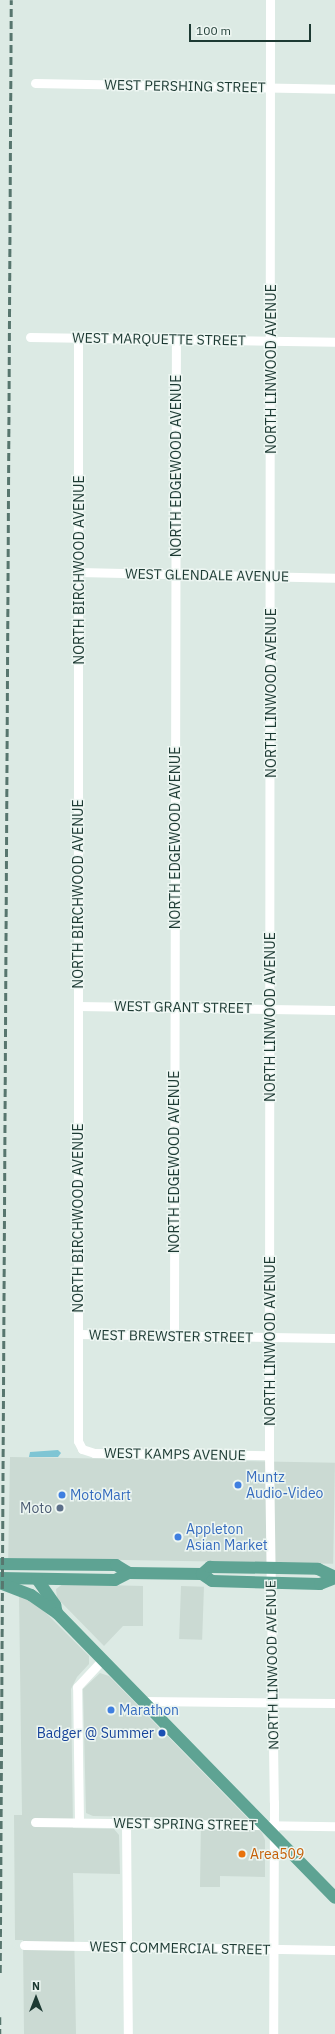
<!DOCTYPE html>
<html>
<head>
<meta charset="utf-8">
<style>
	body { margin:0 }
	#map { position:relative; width:335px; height:2034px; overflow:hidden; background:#dceae4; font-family:"IBM Plex Sans",sans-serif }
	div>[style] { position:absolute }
	.built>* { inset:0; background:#cbdad3; transform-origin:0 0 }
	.water>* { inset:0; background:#7fc5d4 }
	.minor>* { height:9px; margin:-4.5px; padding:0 4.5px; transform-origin:4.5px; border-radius:4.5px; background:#fff }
	.major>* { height:12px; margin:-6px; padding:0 6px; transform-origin:6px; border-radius:6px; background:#5ea393 }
	.rail>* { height:2.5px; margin-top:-1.25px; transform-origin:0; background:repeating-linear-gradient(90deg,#57766e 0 8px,transparent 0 12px) }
	.dots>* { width:11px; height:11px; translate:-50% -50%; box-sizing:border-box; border:2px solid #edf6f2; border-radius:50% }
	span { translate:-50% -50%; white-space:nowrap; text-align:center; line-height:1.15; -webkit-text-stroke:3px #edf6f2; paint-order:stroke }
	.street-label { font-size:14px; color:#1d3a33 }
	.shop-label { font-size:14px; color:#366cbe }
	.left { translate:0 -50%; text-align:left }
	.service-label { font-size:14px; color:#4e5e75 }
	.right { translate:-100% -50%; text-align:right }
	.transit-label { font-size:14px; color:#164399 }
	.food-label { font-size:14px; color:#c56008 }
	.north { position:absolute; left:16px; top:1978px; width:40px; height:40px; -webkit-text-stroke:3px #edf6f2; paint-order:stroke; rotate:0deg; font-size:11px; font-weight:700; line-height:16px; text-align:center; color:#1d3a33 }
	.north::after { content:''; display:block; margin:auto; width:14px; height:18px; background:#1d3a33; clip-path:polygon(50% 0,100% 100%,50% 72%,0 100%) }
	.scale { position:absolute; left:189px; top:24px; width:122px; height:18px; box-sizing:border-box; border:2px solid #1d3a33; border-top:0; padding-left:5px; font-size:12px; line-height:14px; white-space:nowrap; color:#1d3a33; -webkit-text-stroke:3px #edf6f2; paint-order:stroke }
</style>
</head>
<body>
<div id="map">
	<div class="built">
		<i style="left:10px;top:1457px;width:325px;height:101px;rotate:1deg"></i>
		<i style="clip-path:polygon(63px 1584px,143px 1586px,143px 1626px,123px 1626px,104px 1646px,57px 1598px,56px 1589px)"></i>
		<i style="left:181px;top:1586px;width:23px;height:53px;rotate:2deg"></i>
		<i style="clip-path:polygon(19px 1592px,42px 1609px,89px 1656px,89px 1664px,77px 1677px,71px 1689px,73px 1828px,114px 1829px,119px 1835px,120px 1874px,73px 1873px,76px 2034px,24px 2034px,23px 1940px,15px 1940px,14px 1815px,22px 1815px)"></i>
		<i style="clip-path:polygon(100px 1673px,109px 1676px,262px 1833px,265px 1840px,265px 1877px,220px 1876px,220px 1887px,200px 1887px,201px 1818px,93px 1816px,86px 1813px,83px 1689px)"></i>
	</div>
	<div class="water">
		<i style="clip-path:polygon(58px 1450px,61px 1453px,58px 1457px,29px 1457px,30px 1452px)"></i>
	</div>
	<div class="minor">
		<i style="left:270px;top:0;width:1455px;rotate:90.04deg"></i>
		<i style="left:269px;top:1455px;width:347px;rotate:89.2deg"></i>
		<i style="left:274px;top:1802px;width:232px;rotate:90.2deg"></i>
		<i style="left:35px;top:83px;width:300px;rotate:1.1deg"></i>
		<i style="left:30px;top:337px;width:305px;rotate:0.9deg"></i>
		<i style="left:78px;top:337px;width:1104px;rotate:90deg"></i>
		<i style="left:78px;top:1441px;width:9px;rotate:63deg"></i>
		<i style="left:82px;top:1449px;width:13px;rotate:18deg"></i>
		<i style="left:94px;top:1453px;width:175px;rotate:0.7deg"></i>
		<i style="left:79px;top:572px;width:256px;rotate:1.3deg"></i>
		<i style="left:78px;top:1006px;width:257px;rotate:0.9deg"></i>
		<i style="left:78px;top:1334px;width:257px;rotate:0.9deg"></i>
		<i style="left:174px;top:1336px;width:997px;rotate:-89.89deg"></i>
		<i style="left:144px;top:1701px;width:191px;rotate:0.6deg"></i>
		<i style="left:35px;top:1822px;width:300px;rotate:0.8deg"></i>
		<i style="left:79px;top:1822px;width:135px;rotate:-90.8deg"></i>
		<i style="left:77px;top:1687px;width:38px;rotate:-47deg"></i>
		<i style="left:126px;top:1823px;width:211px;rotate:89.5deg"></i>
		<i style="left:24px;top:1945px;width:311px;rotate:0.9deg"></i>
	</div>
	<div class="major">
		<i style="left:0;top:1564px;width:116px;rotate:0.5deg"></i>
		<i style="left:116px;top:1565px;width:15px;rotate:32deg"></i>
		<i style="left:129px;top:1573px;width:73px;rotate:0.8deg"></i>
		<i style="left:202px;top:1574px;width:12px;rotate:35deg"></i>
		<i style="left:212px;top:1581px;width:108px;rotate:1.6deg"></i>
		<i style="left:320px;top:1584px;width:16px;rotate:-22deg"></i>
		<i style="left:202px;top:1574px;width:11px;rotate:-41deg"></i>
		<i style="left:210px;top:1567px;width:69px;rotate:0.8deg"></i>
		<i style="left:279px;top:1568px;width:39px;rotate:1deg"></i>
		<i style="left:318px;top:1569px;width:19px;rotate:25deg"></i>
		<i style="left:0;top:1578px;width:115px;rotate:1deg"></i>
		<i style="left:115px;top:1580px;width:16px;rotate:-27deg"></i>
		<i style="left:37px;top:1579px;width:32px;rotate:55deg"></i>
		<i style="left:55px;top:1605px;width:8px;rotate:76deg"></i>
		<i style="left:0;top:1583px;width:33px;rotate:21deg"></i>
		<i style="left:31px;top:1595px;width:32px;rotate:35deg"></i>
		<i style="left:57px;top:1613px;width:398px;rotate:45.7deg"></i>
	</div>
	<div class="rail">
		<i style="left:0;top:1973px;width:1973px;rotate:-89.68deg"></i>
		<i style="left:0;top:2017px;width:17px;rotate:90deg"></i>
	</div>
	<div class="dots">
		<i style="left:238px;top:1485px;background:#3f7fe0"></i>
		<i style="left:62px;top:1495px;background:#3f7fe0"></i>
		<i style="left:60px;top:1508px;background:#5c6f8a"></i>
		<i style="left:178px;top:1537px;background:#3f7fe0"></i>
		<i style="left:111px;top:1710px;background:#3f7fe0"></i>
		<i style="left:162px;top:1733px;background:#1a4fb4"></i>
		<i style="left:242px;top:1854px;background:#e8710a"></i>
	</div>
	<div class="street-label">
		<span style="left:185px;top:86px;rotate:1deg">WEST PERSHING STREET</span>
		<span style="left:159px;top:339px;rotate:1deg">WEST MARQUETTE STREET</span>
		<span style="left:271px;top:369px;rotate:-90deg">NORTH LINWOOD AVENUE</span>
		<span style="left:176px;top:466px;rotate:-90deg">NORTH EDGEWOOD AVENUE</span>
		<span style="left:79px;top:570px;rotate:-90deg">NORTH BIRCHWOOD AVENUE</span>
		<span style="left:207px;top:575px;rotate:1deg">WEST GLENDALE AVENUE</span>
		<span style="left:271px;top:693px;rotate:-90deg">NORTH LINWOOD AVENUE</span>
		<span style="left:175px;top:838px;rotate:-90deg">NORTH EDGEWOOD AVENUE</span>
		<span style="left:78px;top:894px;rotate:-90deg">NORTH BIRCHWOOD AVENUE</span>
		<span style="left:183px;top:1007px;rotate:1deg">WEST GRANT STREET</span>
		<span style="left:270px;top:1017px;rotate:-90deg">NORTH LINWOOD AVENUE</span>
		<span style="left:174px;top:1162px;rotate:-90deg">NORTH EDGEWOOD AVENUE</span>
		<span style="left:78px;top:1218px;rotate:-90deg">NORTH BIRCHWOOD AVENUE</span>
		<span style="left:171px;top:1336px;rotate:1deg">WEST BREWSTER STREET</span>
		<span style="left:270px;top:1341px;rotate:-90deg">NORTH LINWOOD AVENUE</span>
		<span style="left:175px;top:1454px;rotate:1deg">WEST KAMPS AVENUE</span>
		<span style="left:272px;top:1665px;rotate:-91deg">NORTH LINWOOD AVENUE</span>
		<span style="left:185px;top:1824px;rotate:1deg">WEST SPRING STREET</span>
		<span style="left:180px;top:1948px;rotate:1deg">WEST COMMERCIAL STREET</span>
	</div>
	<div class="shop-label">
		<span class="left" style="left:246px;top:1485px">Muntz<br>Audio-Video</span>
		<span class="left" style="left:70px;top:1495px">MotoMart</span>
		<span class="left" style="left:186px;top:1537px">Appleton<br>Asian Market</span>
		<span class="left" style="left:119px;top:1710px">Marathon</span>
	</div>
	<div class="service-label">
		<span class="right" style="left:52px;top:1508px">Moto</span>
	</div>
	<div class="transit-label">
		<span class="right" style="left:154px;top:1733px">Badger @ Summer</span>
	</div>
	<div class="food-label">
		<span class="left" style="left:250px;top:1854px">Area509</span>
	</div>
	<div class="north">N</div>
	<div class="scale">100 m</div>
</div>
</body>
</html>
